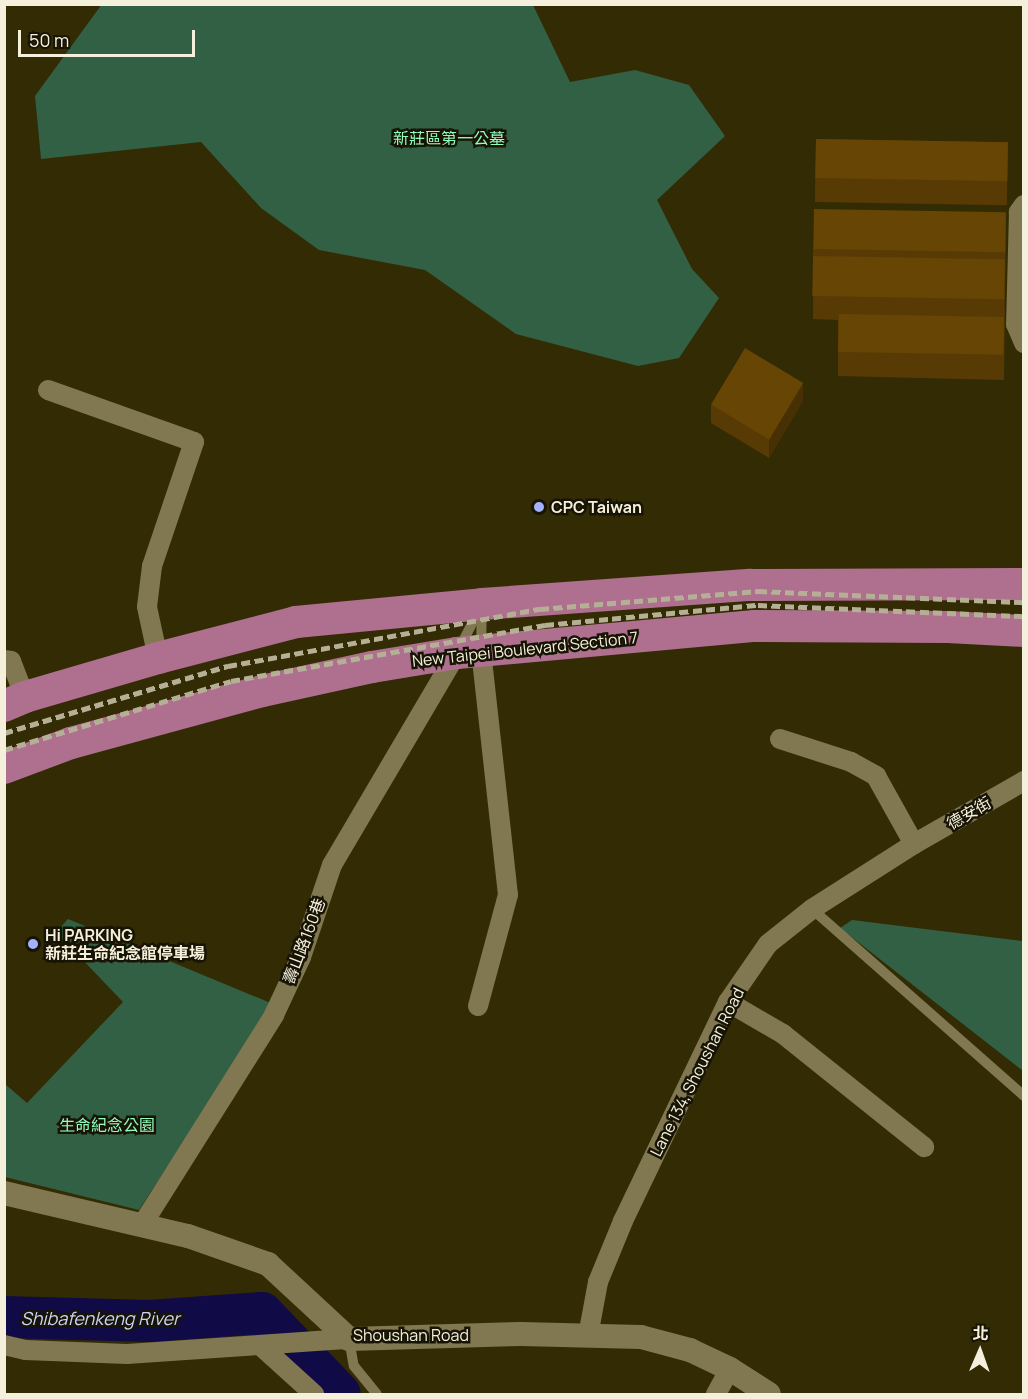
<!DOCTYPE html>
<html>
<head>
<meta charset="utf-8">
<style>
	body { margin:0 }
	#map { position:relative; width:1028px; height:1399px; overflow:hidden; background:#332b04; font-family:Manrope,"Noto Sans TC",sans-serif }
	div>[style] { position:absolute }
	.green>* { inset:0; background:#326045 }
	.river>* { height:42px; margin:-21px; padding:0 21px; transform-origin:21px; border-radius:21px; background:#100b47 }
	.service>* { height:10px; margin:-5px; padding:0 5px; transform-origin:5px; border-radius:5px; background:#817851 }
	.minor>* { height:20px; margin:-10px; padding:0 10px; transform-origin:10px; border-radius:10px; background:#817851 }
	.tertiary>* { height:24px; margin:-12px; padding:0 12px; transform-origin:12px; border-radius:12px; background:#817851 }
	.primary>* { height:32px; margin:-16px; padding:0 16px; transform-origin:16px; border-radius:16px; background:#ae708e }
	.rail>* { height:4.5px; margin-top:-2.25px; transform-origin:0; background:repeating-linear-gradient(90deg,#b5af95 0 9px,transparent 0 13.5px) }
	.wall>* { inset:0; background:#583b04; transform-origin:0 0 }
	.shaded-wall>* { inset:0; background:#473004 }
	.building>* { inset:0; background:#664505; transform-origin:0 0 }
	.dots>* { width:16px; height:16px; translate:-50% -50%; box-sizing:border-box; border:3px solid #171405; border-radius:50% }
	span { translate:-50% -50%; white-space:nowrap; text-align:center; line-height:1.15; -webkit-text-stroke:5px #171405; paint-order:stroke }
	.park-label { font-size:16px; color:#90fdbd }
	.poi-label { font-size:16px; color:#f4f0db; font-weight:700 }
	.left { translate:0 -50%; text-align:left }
	.street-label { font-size:16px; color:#f4f0db }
	.water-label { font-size:18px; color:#cbd3f9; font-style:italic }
	.frame { position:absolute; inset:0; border:6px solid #f4f0db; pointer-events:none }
	.north { position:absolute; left:950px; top:1321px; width:60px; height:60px; -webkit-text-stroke:4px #171405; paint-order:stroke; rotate:2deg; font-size:16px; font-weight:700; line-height:24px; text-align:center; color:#f4f0db }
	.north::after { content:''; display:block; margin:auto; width:21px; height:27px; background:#f4f0db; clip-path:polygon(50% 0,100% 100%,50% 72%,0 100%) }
	.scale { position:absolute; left:18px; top:30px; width:177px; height:27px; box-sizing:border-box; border:3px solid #f4f0db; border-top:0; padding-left:8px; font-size:18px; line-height:21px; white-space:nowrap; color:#f4f0db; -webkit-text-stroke:4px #171405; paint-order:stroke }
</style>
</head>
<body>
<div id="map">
	<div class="green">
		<i style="clip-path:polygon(102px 4px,533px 5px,570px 82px,635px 70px,689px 85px,725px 136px,657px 200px,692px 269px,719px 298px,679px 358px,638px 366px,516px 334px,425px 270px,319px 250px,261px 208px,201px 142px,41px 159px,35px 96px)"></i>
		<i style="clip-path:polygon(68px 919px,273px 1004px,139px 1210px,5px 1177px,5px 1084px,27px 1103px,123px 1002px,56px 932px)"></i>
		<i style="clip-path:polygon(852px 920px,1023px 941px,1023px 1071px,840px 928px)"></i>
	</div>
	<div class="river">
		<i style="left:4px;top:1317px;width:146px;rotate:1.6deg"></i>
		<i style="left:150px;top:1321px;width:112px;rotate:-4.1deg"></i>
		<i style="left:262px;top:1313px;width:112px;rotate:46.1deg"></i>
	</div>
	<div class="service">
		<i style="left:460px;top:647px;width:48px;rotate:-62.9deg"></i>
		<i style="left:482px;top:604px;width:44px;rotate:91.3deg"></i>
		<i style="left:812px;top:909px;width:283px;rotate:41.4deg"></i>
		<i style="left:349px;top:1339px;width:27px;rotate:80deg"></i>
		<i style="left:354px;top:1366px;width:36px;rotate:51deg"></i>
	</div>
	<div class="minor">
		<i style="left:1024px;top:205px;width:9px;rotate:126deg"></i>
		<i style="left:1019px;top:212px;width:112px;rotate:91.5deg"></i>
		<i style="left:1016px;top:324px;width:21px;rotate:67deg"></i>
		<i style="left:48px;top:390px;width:155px;rotate:19.6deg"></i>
		<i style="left:194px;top:442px;width:131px;rotate:108.7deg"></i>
		<i style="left:152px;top:566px;width:41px;rotate:97deg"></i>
		<i style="left:147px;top:607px;width:52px;rotate:77.8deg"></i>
		<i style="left:4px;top:660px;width:7px;rotate:8deg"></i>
		<i style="left:11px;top:661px;width:39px;rotate:69deg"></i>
		<i style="left:780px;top:739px;width:75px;rotate:17.9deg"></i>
		<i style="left:851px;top:762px;width:29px;rotate:29deg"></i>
		<i style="left:876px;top:776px;width:78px;rotate:60.8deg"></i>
		<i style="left:728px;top:1002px;width:64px;rotate:30.2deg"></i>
		<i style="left:783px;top:1034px;width:181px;rotate:38.7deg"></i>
		<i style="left:478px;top:1006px;width:115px;rotate:-74.9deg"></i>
		<i style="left:508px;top:895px;width:246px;rotate:-96.3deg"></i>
		<i style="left:142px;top:1225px;width:248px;rotate:-57.8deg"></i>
		<i style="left:274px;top:1015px;width:64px;rotate:-65deg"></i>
		<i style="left:301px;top:957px;width:97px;rotate:-71.4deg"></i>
		<i style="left:332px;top:865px;width:246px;rotate:-59.5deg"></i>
		<i style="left:588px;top:1336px;width:55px;rotate:-79.5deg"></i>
		<i style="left:598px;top:1282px;width:66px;rotate:-67.7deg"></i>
		<i style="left:623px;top:1221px;width:243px;rotate:-64.4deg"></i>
		<i style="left:728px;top:1002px;width:70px;rotate:-55.4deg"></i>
		<i style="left:768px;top:944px;width:56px;rotate:-38.5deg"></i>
		<i style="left:812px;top:909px;width:121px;rotate:-32.5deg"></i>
		<i style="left:914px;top:844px;width:127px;rotate:-29.8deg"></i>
		<i style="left:4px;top:1345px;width:22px;rotate:13deg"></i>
		<i style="left:25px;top:1350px;width:102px;rotate:2.2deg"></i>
		<i style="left:127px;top:1354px;width:223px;rotate:-3.9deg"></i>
		<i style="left:261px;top:1346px;width:72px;rotate:42.2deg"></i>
		<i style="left:716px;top:1394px;width:29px;rotate:-61deg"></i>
	</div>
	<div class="tertiary">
		<i style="left:4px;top:1193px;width:189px;rotate:13.2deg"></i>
		<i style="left:188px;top:1236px;width:85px;rotate:19.3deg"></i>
		<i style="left:268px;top:1264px;width:110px;rotate:42.8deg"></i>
		<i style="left:349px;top:1339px;width:172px;rotate:-1.7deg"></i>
		<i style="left:521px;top:1334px;width:120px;rotate:1.4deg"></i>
		<i style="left:641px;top:1337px;width:51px;rotate:14.9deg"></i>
		<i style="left:690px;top:1350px;width:44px;rotate:25.4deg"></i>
		<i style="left:730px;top:1369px;width:46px;rotate:32.7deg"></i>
	</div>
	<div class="primary">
		<i style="left:4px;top:706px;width:23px;rotate:-23deg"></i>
		<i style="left:25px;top:697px;width:139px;rotate:-16.3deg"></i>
		<i style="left:158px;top:658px;width:143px;rotate:-14.6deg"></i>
		<i style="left:296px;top:622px;width:187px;rotate:-5.5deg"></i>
		<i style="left:482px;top:604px;width:269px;rotate:-4.1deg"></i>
		<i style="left:750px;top:585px;width:274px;rotate:-0.2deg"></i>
		<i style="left:4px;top:768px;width:72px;rotate:-20.5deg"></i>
		<i style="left:71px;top:743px;width:198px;rotate:-15.2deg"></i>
		<i style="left:262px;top:691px;width:113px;rotate:-12.3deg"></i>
		<i style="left:372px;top:667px;width:86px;rotate:-9.4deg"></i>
		<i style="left:457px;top:653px;width:299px;rotate:-5.2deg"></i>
		<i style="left:755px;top:626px;width:193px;rotate:0.3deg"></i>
		<i style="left:948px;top:627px;width:76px;rotate:3deg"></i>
	</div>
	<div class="rail">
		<i style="left:4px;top:733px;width:234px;rotate:-16.7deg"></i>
		<i style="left:228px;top:666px;width:317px;rotate:-10.4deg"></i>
		<i style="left:540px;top:609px;width:219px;rotate:-4.7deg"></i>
		<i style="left:758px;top:591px;width:266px;rotate:2.4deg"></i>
		<i style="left:4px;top:750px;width:237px;rotate:-16.9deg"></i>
		<i style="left:231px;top:681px;width:319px;rotate:-10.1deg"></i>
		<i style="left:545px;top:625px;width:214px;rotate:-5.4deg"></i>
		<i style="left:758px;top:605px;width:266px;rotate:2.4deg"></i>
	</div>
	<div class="wall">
		<i style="left:816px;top:139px;width:192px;height:63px;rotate:1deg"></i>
		<i style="clip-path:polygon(1006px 213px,1004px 380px,838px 376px,838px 320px,813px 319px,813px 249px)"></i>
		<i style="clip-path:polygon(803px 401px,769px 458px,711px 423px,711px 405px)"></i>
	</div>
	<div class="shaded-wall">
		<i style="clip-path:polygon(1006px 213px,1006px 237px,1004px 324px,1004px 300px)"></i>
		<i style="clip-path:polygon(803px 383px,803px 401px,769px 458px,769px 439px)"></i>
	</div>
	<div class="building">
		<i style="left:816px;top:139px;width:192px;height:39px;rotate:1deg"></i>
		<i style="left:814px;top:209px;width:192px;height:40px;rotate:1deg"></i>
		<i style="left:813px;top:256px;width:192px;height:40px;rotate:1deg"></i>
		<i style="left:839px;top:314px;width:165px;height:38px;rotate:1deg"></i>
		<i style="left:745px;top:348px;width:68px;height:66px;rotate:31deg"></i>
	</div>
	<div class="dots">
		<i style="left:539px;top:507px;background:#a5b1fc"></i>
		<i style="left:33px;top:944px;background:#a5b1fc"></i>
	</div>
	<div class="park-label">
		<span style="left:449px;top:138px">新莊區第一公墓</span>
		<span style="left:107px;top:1125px">生命紀念公園</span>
	</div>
	<div class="poi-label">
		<span class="left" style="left:551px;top:507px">CPC Taiwan</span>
		<span class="left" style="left:45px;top:944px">Hi PARKING<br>新莊生命紀念館停車場</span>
	</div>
	<div class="street-label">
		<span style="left:525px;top:649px;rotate:-6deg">New Taipei Boulevard Section 7</span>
		<span style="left:969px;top:813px;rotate:-30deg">德安街</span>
		<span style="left:304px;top:941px;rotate:-69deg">壽山路160巷</span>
		<span style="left:697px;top:1072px;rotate:-63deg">Lane 134, Shoushan Road</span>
		<span style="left:411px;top:1335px">Shoushan Road</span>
	</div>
	<div class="water-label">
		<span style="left:100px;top:1318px">Shibafenkeng River</span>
	</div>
	<div class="frame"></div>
	<div class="north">北</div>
	<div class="scale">50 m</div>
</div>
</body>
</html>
